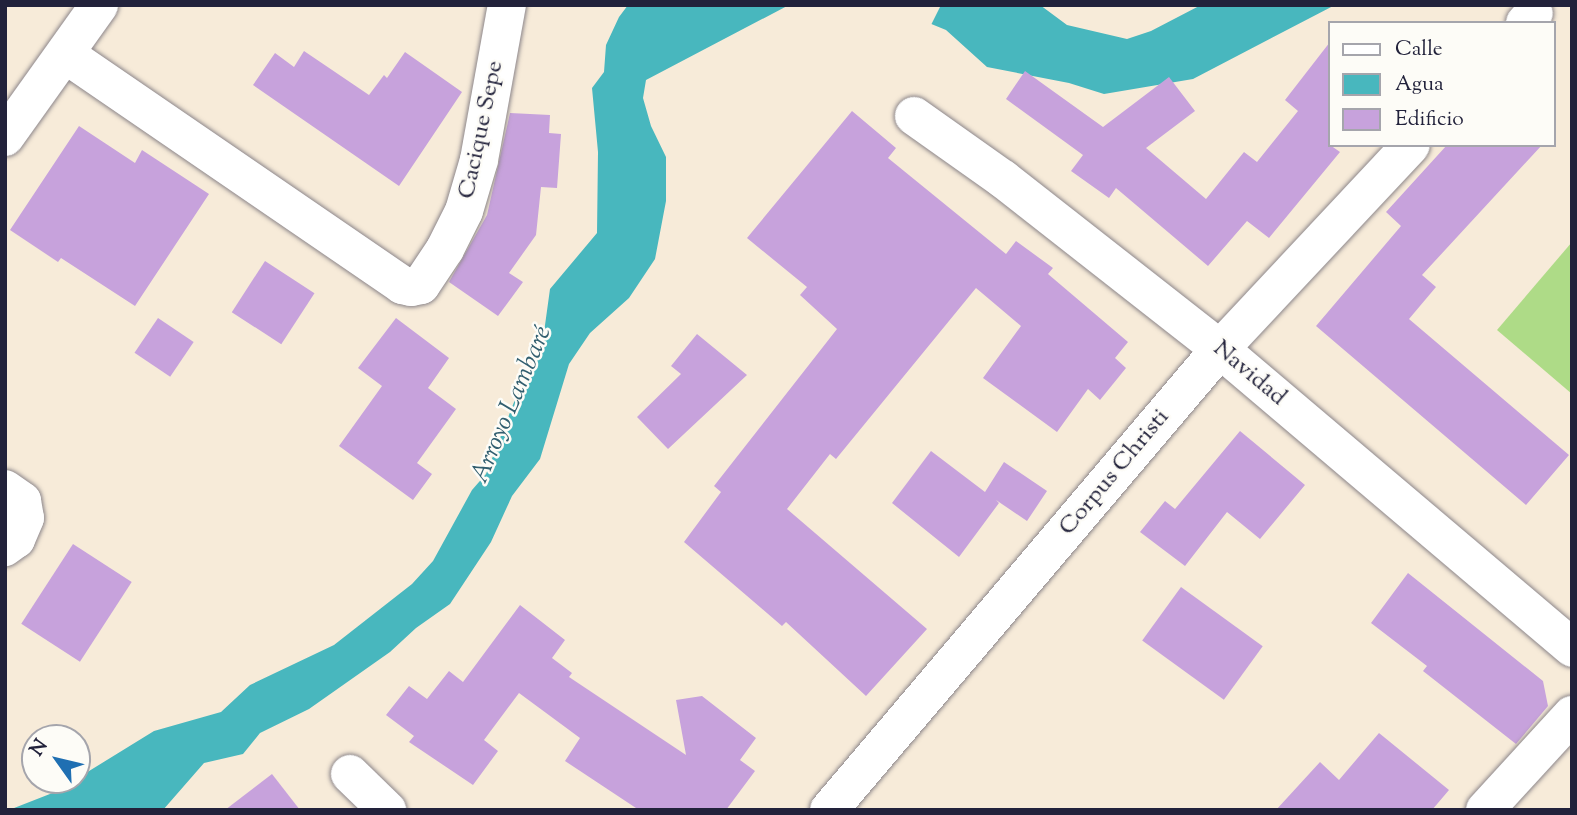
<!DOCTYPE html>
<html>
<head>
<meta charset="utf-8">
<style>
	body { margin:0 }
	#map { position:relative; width:1577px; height:815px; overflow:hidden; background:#f7ebd9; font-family:"Sorts Mill Goudy",serif }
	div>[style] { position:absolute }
	.green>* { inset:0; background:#aedb87 }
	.water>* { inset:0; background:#48b7be }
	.pier>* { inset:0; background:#f7ebd9 }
	.building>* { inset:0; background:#c7a2dc; transform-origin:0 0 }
	.roads { filter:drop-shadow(0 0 2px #8c868a) drop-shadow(0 0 2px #8c868a) }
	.minor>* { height:38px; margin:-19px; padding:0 19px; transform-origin:19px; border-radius:19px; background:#fff }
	span { translate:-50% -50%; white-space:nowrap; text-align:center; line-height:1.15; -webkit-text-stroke:5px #fdfcf7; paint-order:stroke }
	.street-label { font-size:24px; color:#22223b }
	.water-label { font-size:26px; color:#315e6f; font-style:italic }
	.frame { position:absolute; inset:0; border:7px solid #22223b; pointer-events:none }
	.legend { position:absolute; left:1328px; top:21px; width:228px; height:126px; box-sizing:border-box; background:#fdfcf7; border:2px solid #a5a5ac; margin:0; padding:9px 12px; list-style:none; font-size:21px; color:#22223b }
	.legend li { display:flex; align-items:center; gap:14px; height:35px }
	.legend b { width:35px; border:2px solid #a5a5ac }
	.north { position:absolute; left:21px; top:724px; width:70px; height:70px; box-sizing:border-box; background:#fdfcf7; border:2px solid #a5a5ac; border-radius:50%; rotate:304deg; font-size:19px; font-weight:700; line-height:28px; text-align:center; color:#22223b }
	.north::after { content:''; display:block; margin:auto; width:24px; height:32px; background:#1f6fb2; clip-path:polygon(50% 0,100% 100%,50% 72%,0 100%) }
</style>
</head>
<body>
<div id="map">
	<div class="green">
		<i style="clip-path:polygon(1572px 242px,1572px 394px,1497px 330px)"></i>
	</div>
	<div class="water">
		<i style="clip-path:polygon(628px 5px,789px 5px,646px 80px,643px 98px,651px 126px,666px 157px,666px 201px,655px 259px,629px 298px,590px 333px,569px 364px,540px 459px,512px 496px,491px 542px,450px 604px,416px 628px,390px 652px,309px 709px,260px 733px,243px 754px,204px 763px,163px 810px,9px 810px,55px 792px,154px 731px,221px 712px,250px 685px,334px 645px,412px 584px,433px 561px,472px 490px,486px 474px,516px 397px,541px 354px,550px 289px,597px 233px,598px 152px,592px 88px,604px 72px,606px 45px,619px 17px)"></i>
		<i style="clip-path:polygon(931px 5px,1040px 5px,1067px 25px,1127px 39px,1151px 31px,1201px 5px,1335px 5px,1193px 79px,1104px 94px,1069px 83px,987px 67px,946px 30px,924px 21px)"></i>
	</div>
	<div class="pier">
		<i style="clip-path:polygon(927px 5px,941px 5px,930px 27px,920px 21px)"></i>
	</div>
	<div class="building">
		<i style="clip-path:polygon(1330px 42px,1330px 145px,1340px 152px,1269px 238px,1247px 221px,1208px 266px,1116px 188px,1109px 198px,1071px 171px,1083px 155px,1006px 99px,1025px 71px,1103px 127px,1169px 77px,1195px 111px,1146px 148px,1206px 199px,1244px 152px,1257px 162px,1298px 111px,1285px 100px)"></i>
		<i style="clip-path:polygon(304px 51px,369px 95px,384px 75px,387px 78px,405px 52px,462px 92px,399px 186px,253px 85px,275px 53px,294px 67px)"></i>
		<i style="clip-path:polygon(852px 111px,896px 148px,888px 158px,1006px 254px,1016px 241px,1053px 268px,1048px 274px,1128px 342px,1115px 358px,1126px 368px,1100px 400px,1088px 389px,1057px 432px,983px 378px,1021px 326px,976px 288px,836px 459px,830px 454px,787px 509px,927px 629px,866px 696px,786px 622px,782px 626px,684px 542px,721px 492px,714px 486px,837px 329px,800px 295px,807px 287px,747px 238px)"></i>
		<i style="clip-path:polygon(510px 113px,550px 115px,549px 133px,561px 134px,557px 188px,541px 187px,536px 235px,509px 273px,523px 282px,498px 316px,449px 282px,487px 215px)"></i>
		<i style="clip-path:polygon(79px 126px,135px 163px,142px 150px,209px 194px,135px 306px,61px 258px,58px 262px,10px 230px)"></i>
		<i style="clip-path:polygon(1447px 145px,1542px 145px,1422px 275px,1436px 287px,1409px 319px,1569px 455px,1526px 505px,1316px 326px,1401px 226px,1386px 212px)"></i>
		<i style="left:265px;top:261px;width:59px;height:61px;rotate:33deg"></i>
		<i style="left:158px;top:318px;width:43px;height:42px;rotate:34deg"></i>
		<i style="clip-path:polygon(396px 318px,449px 358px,428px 388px,456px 409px,417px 463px,432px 474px,413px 500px,339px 446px,382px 386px,358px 368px)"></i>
		<i style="clip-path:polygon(697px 334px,747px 375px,668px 449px,637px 417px,681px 374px,671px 366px)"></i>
		<i style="clip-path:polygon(1240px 431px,1305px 485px,1260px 539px,1227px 512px,1185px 566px,1140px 532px,1165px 501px,1175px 509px)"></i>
		<i style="clip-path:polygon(931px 451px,985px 492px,1004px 462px,1047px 491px,1027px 521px,996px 500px,999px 503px,959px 557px,892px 503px)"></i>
		<i style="left:73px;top:544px;width:70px;height:95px;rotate:33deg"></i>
		<i style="clip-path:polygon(1408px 573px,1543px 681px,1548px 706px,1516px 744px,1423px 671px,1427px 666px,1371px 623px)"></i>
		<i style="left:1181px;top:587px;width:101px;height:66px;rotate:36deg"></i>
		<i style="clip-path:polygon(520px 605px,565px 640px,552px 658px,572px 673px,569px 677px,686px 755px,676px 700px,702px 696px,756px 738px,740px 760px,755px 771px,726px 810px,639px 810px,565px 761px,580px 738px,519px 693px,484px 740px,498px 751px,473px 785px,409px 742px,414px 736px,386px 715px,409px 686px,427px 699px,449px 671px,463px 682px)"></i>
		<i style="clip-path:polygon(1379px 733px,1449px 790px,1432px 810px,1276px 810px,1320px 762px,1339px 780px)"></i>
		<i style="clip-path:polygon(272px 774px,300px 810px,225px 810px)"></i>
	</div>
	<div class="roads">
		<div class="minor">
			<i style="left:1525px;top:23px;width:13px;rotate:-48deg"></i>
			<i style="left:65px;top:54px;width:409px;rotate:34.4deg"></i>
			<i style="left:402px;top:285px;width:9px;rotate:13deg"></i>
			<i style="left:411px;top:287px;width:10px;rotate:-11deg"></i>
			<i style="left:421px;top:285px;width:43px;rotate:-56.3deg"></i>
			<i style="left:445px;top:249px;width:42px;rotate:-63.4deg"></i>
			<i style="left:464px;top:211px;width:53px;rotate:-73.6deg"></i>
			<i style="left:479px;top:160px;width:158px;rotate:-79.8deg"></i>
			<i style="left:914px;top:116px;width:109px;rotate:35.3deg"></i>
			<i style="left:1003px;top:179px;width:276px;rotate:38.1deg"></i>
			<i style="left:1220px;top:349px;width:462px;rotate:40.3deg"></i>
			<i style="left:5px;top:137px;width:162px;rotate:-54.5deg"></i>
			<i style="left:5px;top:489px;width:21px;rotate:35deg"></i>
			<i style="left:22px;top:501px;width:17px;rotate:80deg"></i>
			<i style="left:25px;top:518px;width:23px;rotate:113deg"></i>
			<i style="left:16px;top:539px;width:14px;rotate:144deg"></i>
			<i style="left:350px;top:774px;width:52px;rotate:44.2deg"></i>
			<i style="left:829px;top:810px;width:604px;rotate:-49.7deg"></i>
			<i style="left:1220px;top:349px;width:279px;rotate:-46.9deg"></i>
			<i style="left:1485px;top:810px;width:129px;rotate:-47.5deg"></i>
		</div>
	</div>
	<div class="street-label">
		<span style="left:482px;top:130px;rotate:-78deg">Cacique Sepe</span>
		<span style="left:1249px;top:374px;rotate:40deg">Navidad</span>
		<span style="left:1115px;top:473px;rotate:-50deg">Corpus Christi</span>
	</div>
	<div class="water-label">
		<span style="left:512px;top:405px;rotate:-67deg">Arroyo Lambaré</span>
	</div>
	<div class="frame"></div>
	<ul class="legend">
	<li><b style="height:9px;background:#fff"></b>Calle</li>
	<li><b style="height:19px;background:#48b7be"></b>Agua</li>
	<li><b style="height:19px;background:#c7a2dc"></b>Edificio</li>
	</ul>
	<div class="north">N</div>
</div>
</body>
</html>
